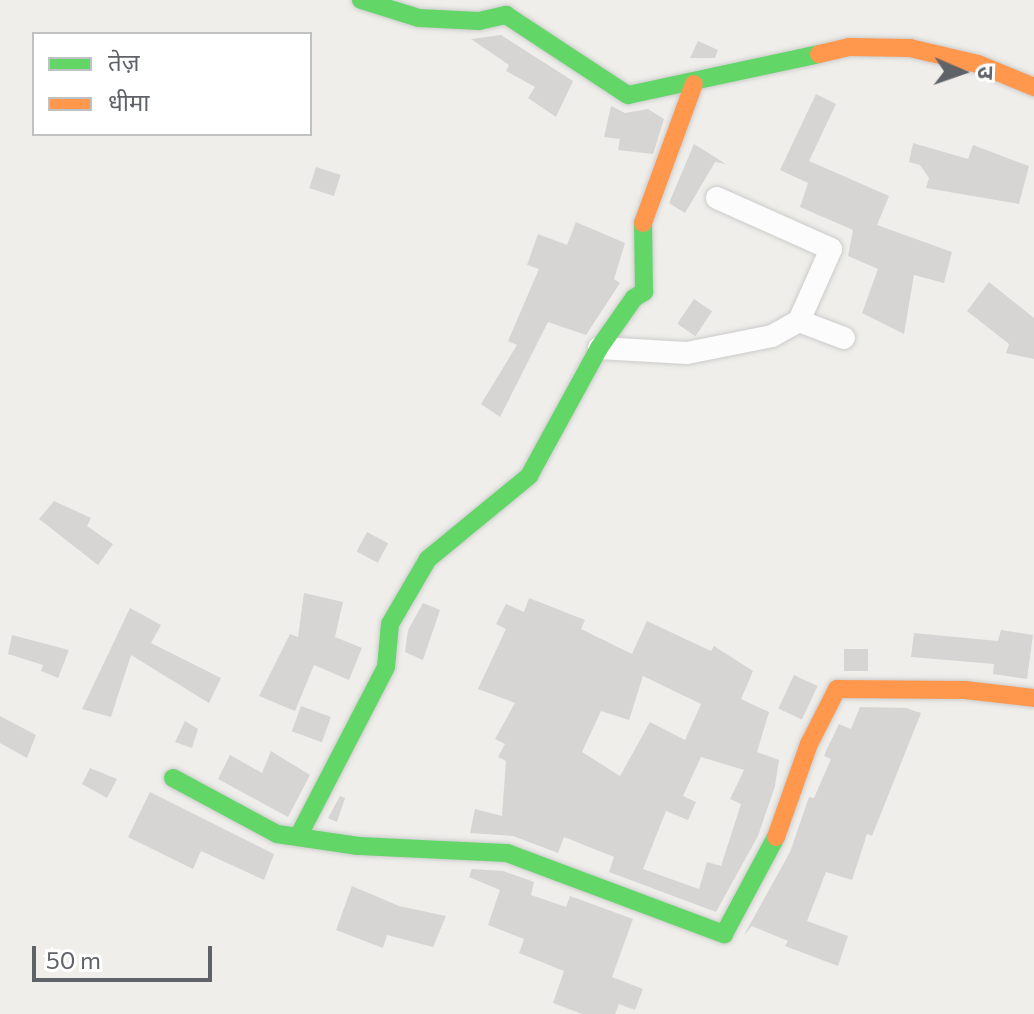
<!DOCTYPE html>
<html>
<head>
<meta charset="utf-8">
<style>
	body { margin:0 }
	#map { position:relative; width:1034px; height:1014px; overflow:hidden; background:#efeeea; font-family:Commissioner,"Noto Sans Devanagari",sans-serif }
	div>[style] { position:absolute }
	.building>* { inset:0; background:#d6d5d3; transform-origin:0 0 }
	.roads { filter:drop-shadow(0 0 2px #cbcccc) drop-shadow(0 0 2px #cbcccc) }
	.street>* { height:22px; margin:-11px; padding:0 11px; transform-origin:11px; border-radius:11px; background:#fdfcfc }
	.fast>* { height:18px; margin:-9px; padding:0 9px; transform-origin:9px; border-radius:9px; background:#63d668 }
	.slow>* { height:18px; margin:-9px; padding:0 9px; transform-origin:9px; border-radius:9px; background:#ff974d }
	span { translate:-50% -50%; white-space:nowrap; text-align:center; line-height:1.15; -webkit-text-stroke:6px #fff; paint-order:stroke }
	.legend { position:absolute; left:32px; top:32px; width:280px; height:104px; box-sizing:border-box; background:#fff; border:2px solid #bfc1c3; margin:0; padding:10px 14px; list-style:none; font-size:24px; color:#5f6368 }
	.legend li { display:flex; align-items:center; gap:16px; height:40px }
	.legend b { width:40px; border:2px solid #bfc1c3 }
	.north { position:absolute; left:922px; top:32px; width:80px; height:80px; -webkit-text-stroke:6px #fff; paint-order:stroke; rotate:92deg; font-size:22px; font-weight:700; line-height:32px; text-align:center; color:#5f6368 }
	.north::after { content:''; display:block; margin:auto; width:28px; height:36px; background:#5f6368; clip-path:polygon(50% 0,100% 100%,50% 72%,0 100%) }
	.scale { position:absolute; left:32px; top:946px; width:180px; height:36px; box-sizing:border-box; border:4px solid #5f6368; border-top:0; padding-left:10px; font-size:24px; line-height:28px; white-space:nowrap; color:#5f6368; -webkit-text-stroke:6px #fff; paint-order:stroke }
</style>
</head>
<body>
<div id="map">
	<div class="building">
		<i style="clip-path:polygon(501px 35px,573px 81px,556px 117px,528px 98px,535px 87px,506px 71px,509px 65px,471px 39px)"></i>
		<i style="clip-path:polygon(698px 41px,718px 50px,715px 58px,690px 58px)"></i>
		<i style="clip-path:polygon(816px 94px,836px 104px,809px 161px,889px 196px,877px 225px,952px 252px,944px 283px,914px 275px,904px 334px,862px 313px,878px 269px,848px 256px,853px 230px,800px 207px,808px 183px,780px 170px)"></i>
		<i style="clip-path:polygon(611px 106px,625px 113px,648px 109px,664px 119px,653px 154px,618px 150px,620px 139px,604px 137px)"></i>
		<i style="clip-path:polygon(913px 143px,968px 159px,973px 145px,1029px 166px,1019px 204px,926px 188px,929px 178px,920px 165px,909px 162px)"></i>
		<i style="clip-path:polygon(694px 144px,726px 164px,715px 162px,685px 213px,669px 203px)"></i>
		<i style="left:316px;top:167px;width:26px;height:22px;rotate:18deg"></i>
		<i style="clip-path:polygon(576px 222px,625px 243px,614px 279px,620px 283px,586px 335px,548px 322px,500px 417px,481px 404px,517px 345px,508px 341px,539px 269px,527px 265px,538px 234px,567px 245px)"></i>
		<i style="clip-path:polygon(989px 282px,1034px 318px,1034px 359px,1006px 353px,1009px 344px,967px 311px)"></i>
		<i style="left:694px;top:299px;width:22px;height:30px;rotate:34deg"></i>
		<i style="clip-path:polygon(54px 501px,91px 518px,87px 526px,113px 544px,98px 565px,39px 519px)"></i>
		<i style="left:367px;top:532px;width:24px;height:22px;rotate:28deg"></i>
		<i style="clip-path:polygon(304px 593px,343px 602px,335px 637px,362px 648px,349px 680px,314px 665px,295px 711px,259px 696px,290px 634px,298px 637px)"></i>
		<i style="clip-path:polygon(evenodd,529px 598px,585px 620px,581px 629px,632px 654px,647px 621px,711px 651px,714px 646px,753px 671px,741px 699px,769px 712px,757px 752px,779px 760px,775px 786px,758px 836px,716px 912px,609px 872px,614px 857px,564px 837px,558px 853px,513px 836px,470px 833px,475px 809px,502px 816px,506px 761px,498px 757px,505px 744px,495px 739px,515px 703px,478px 689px,506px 629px,496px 624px,506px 604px,524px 612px,529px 598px,643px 676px,701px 704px,685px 740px,650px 722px,620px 776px,582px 752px,601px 711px,629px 720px,643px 676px,529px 598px,701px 757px,744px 770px,730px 799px,741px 804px,721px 866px,707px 862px,699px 889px,643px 869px,666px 811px,688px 820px,696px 802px,683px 796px,701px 757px)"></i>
		<i style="clip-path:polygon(423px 603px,440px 610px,423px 660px,405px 652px,408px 630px)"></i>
		<i style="clip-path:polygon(130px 608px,161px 625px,151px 643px,221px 678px,209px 703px,131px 655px,111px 717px,82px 709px)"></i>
		<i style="clip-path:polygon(1001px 630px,1033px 635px,1027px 679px,993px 674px,994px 664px,911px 657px,914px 633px,998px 641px)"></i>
		<i style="clip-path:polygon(12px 635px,69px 650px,58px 678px,41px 671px,43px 665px,8px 654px)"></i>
		<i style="left:844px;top:649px;width:24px;height:22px"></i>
		<i style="left:794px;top:675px;width:26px;height:37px;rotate:25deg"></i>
		<i style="left:301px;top:706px;width:32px;height:27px;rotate:20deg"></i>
		<i style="clip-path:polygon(860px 707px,906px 708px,921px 713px,872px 836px,867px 834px,852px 880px,826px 872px,807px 921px,848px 936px,838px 966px,785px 946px,788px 941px,752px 926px,744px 935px,790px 852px,809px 797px,814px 798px,831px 759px,824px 756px,826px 751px,839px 724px,851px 729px)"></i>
		<i style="clip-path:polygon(0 716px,36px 735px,27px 758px,0 743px)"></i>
		<i style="clip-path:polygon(185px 721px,198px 729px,192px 748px,175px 742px)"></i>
		<i style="clip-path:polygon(271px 751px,310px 775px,288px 817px,218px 779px,230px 755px,262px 773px)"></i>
		<i style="clip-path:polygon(90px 768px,117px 779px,107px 798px,82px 784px)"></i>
		<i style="clip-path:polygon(150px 792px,274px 854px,264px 880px,201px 851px,193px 869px,128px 837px)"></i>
		<i style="clip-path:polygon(340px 796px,345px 798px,337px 822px,328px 818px)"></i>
		<i style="clip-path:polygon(472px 869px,503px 871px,534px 882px,531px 895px,566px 907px,570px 896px,633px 919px,612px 977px,643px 989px,635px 1010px,619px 1004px,615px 1014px,582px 1014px,553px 1003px,564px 971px,519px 953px,524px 939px,488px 925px,500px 890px,469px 877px)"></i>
		<i style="clip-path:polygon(352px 886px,399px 906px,446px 916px,433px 947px,387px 935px,383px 948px,336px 930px)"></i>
	</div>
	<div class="roads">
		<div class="street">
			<i style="left:717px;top:198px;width:125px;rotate:24.1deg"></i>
			<i style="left:831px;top:249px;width:79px;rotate:114deg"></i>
			<i style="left:599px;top:348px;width:88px;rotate:3.3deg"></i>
			<i style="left:687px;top:353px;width:87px;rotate:-11.3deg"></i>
			<i style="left:772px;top:336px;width:31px;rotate:-29deg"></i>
			<i style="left:799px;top:321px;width:48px;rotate:20.7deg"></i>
		</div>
		<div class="fast">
			<i style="left:361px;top:0;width:61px;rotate:17.2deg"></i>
			<i style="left:419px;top:18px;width:60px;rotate:2.9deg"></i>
			<i style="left:479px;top:21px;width:28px;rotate:-13deg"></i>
			<i style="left:506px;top:15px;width:146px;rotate:33.3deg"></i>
			<i style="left:628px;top:95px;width:195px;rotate:-12.1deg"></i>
			<i style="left:173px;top:778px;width:118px;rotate:28.3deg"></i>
			<i style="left:277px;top:834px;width:82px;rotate:8.4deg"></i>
			<i style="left:358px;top:846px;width:149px;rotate:2.7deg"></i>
			<i style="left:507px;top:853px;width:232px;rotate:20.5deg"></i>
			<i style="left:724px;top:934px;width:110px;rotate:-61.8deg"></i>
			<i style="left:298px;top:837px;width:191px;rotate:-62.6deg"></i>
			<i style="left:386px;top:667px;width:43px;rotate:-84.7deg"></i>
			<i style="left:390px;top:624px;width:75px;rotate:-59.7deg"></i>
			<i style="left:428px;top:559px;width:131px;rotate:-39.4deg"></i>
			<i style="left:529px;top:476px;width:146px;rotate:-61.3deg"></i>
			<i style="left:599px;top:348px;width:61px;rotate:-55deg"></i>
			<i style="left:634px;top:298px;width:12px;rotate:-31deg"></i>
			<i style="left:644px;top:292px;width:69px;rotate:-90.8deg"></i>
		</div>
		<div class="slow">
			<i style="left:819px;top:54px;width:31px;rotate:-13deg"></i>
			<i style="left:849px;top:47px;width:61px;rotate:0.9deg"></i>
			<i style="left:910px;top:48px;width:70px;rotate:13.2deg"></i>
			<i style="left:978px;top:64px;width:61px;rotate:22.3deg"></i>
			<i style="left:643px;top:223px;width:148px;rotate:-69.9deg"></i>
			<i style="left:776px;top:837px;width:99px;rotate:-70.5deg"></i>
			<i style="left:809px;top:744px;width:62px;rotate:-63deg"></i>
			<i style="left:837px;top:689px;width:128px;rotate:0.4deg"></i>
			<i style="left:965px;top:690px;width:69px;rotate:6.6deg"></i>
		</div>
	</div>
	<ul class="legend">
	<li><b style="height:10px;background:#63d668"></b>तेज़</li>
	<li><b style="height:10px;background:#ff974d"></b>धीमा</li>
	</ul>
	<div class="north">उ</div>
	<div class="scale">50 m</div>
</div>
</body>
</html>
